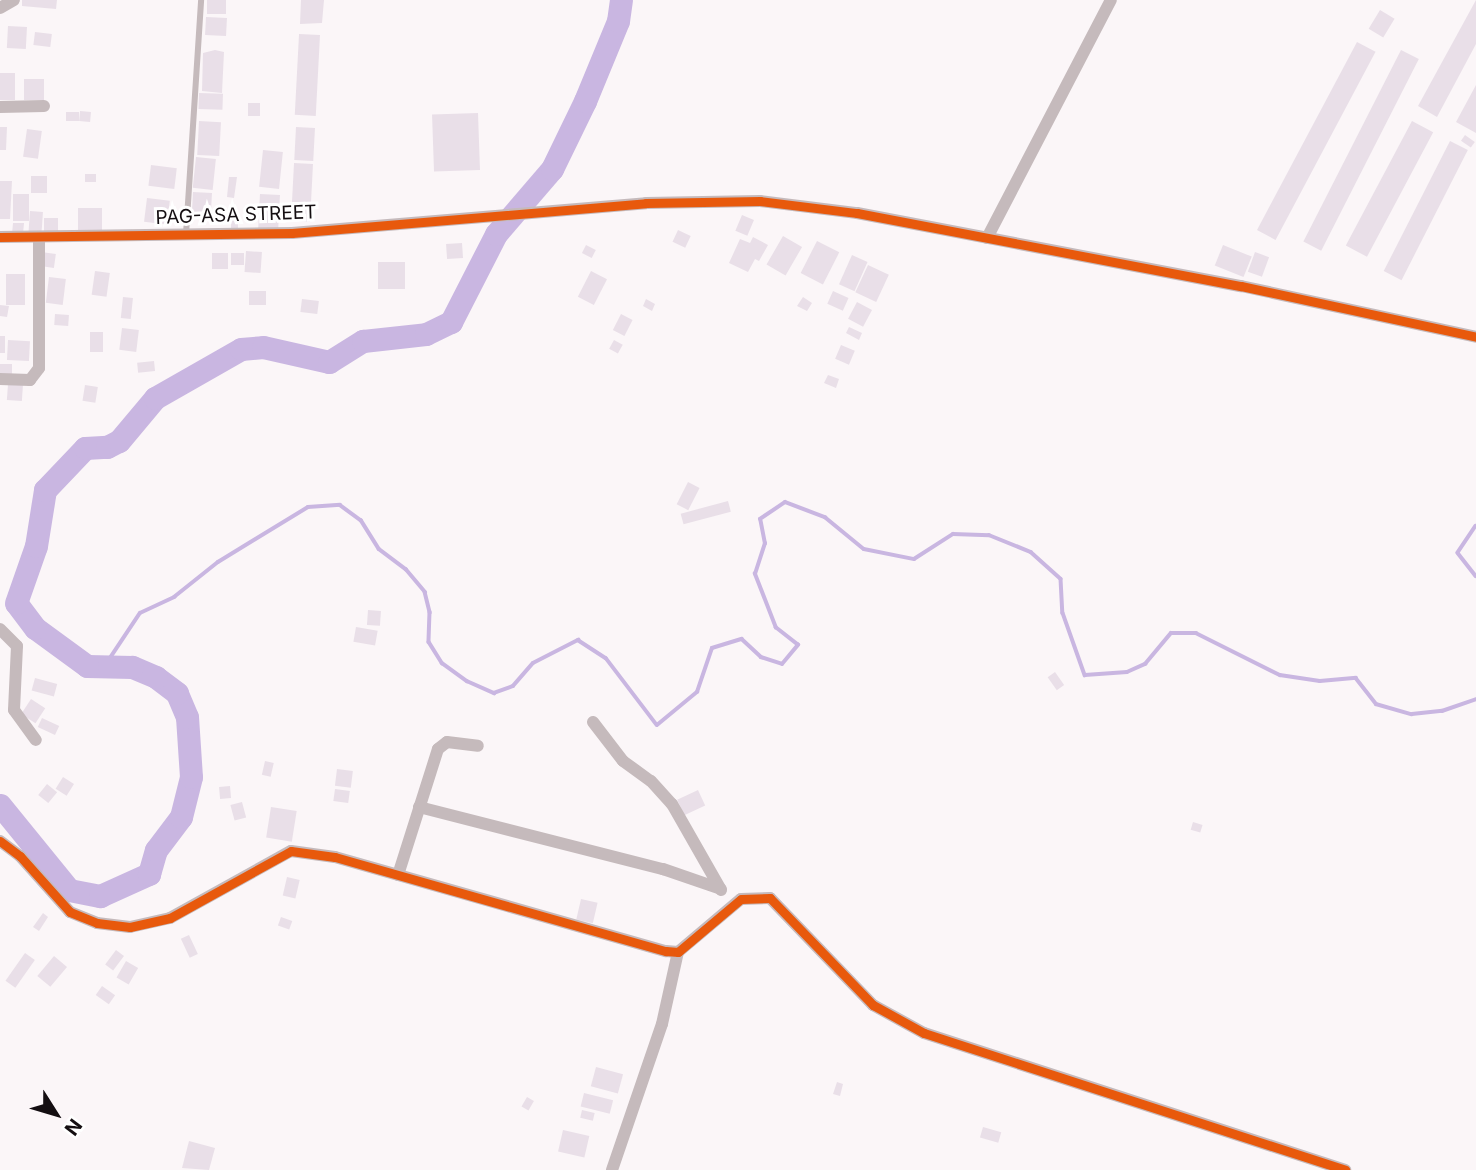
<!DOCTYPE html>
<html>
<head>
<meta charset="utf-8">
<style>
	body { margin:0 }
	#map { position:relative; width:1476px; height:1170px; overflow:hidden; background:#fbf6f8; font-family:Inter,sans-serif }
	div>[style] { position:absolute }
	.stream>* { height:3.5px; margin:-1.75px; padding:0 1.75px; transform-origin:1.75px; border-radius:1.75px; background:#c9b6e1 }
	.river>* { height:23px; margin:-11.5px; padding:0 11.5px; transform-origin:11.5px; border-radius:11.5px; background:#c9b6e1 }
	.building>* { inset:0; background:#e9dfe8; transform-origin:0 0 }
	.lane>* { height:6px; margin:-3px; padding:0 3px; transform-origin:3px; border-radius:3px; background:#c5babc }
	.street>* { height:12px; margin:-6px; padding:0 6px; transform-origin:6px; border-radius:6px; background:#c5babc }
	.cycleway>* { height:9px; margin:-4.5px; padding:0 4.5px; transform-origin:4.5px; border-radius:4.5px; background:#e8590c }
	span { translate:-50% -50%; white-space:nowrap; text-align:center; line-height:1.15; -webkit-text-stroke:6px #fff; paint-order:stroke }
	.street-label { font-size:19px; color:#140e11 }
	.north { position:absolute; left:21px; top:1079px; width:70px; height:70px; -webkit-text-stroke:5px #fff; paint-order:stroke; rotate:127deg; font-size:19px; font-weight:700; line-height:28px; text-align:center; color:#140e11 }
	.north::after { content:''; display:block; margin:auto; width:24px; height:32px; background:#140e11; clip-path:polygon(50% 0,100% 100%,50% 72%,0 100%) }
</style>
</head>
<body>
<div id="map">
	<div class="stream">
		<i style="left:1476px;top:526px;width:32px;rotate:124deg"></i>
		<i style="left:1458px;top:553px;width:29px;rotate:52deg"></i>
		<i style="left:106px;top:664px;width:61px;rotate:-56.3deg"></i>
		<i style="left:140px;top:613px;width:38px;rotate:-25deg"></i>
		<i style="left:174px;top:597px;width:56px;rotate:-38.5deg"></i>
		<i style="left:218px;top:562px;width:105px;rotate:-31.4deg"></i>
		<i style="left:308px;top:507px;width:32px;rotate:-4deg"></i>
		<i style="left:340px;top:505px;width:26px;rotate:36deg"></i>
		<i style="left:361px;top:520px;width:34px;rotate:58deg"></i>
		<i style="left:379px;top:549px;width:34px;rotate:37deg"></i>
		<i style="left:406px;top:569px;width:30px;rotate:50deg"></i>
		<i style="left:425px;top:592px;width:21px;rotate:76deg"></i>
		<i style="left:430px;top:612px;width:30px;rotate:92deg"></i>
		<i style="left:429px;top:642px;width:25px;rotate:58deg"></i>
		<i style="left:442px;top:663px;width:31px;rotate:36deg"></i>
		<i style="left:467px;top:681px;width:30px;rotate:24deg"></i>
		<i style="left:494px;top:693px;width:20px;rotate:-20deg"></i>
		<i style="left:513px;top:686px;width:30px;rotate:-49deg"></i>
		<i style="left:533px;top:663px;width:51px;rotate:-27.1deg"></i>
		<i style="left:578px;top:640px;width:33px;rotate:33deg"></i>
		<i style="left:606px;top:658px;width:84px;rotate:52.7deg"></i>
		<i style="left:657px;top:725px;width:52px;rotate:-39.5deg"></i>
		<i style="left:697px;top:692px;width:46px;rotate:-71.2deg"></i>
		<i style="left:712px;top:648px;width:31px;rotate:-17deg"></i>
		<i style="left:742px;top:639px;width:26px;rotate:43deg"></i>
		<i style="left:761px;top:657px;width:22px;rotate:18deg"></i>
		<i style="left:782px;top:664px;width:25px;rotate:-50deg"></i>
		<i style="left:798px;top:645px;width:28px;rotate:-142deg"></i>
		<i style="left:776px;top:628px;width:58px;rotate:-111.3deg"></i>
		<i style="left:755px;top:574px;width:32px;rotate:-72deg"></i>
		<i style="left:765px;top:544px;width:25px;rotate:-101deg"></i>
		<i style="left:760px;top:519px;width:30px;rotate:-34deg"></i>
		<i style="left:785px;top:502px;width:43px;rotate:20.6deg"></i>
		<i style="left:825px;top:517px;width:50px;rotate:39.4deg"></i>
		<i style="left:864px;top:549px;width:51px;rotate:11.3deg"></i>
		<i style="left:914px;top:559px;width:46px;rotate:-32.7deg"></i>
		<i style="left:953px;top:534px;width:36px;rotate:2deg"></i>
		<i style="left:989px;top:535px;width:45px;rotate:22deg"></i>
		<i style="left:1031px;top:552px;width:40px;rotate:42deg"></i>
		<i style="left:1061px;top:579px;width:34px;rotate:87deg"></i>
		<i style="left:1063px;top:613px;width:66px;rotate:70.5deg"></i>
		<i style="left:1085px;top:675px;width:42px;rotate:-4.1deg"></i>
		<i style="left:1127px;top:672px;width:20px;rotate:-24deg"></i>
		<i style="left:1145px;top:664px;width:40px;rotate:-50deg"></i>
		<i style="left:1171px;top:633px;width:25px"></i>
		<i style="left:1196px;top:633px;width:94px;rotate:26.6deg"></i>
		<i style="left:1280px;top:675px;width:40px;rotate:8.5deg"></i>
		<i style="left:1320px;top:681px;width:36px;rotate:-5deg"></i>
		<i style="left:1356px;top:678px;width:33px;rotate:52deg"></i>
		<i style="left:1376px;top:704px;width:37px;rotate:16deg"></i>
		<i style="left:1412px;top:714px;width:30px;rotate:-6deg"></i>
		<i style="left:1442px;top:711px;width:36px;rotate:-19deg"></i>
	</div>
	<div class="river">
		<i style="left:0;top:805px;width:109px;rotate:50.9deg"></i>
		<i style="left:69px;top:890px;width:32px;rotate:11deg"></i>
		<i style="left:100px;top:896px;width:54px;rotate:-24.2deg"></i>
		<i style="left:149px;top:874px;width:25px;rotate:-74deg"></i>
		<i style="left:156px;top:850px;width:41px;rotate:-52.9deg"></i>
		<i style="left:181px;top:817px;width:41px;rotate:-76deg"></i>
		<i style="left:191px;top:777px;width:60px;rotate:-93.8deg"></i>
		<i style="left:187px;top:717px;width:26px;rotate:-113deg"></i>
		<i style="left:177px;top:693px;width:26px;rotate:-143deg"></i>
		<i style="left:156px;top:677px;width:26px;rotate:-157deg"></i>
		<i style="left:132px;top:667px;width:45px;rotate:-178.7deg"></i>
		<i style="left:87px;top:666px;width:64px;rotate:-143.8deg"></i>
		<i style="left:35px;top:628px;width:31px;rotate:-127deg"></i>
		<i style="left:16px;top:603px;width:60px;rotate:-70.7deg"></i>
		<i style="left:36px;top:546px;width:57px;rotate:-80.9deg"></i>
		<i style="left:45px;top:490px;width:58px;rotate:-46.4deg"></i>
		<i style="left:85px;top:448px;width:22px;rotate:-3deg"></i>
		<i style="left:107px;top:447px;width:13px;rotate:-27deg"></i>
		<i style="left:119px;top:441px;width:56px;rotate:-50.1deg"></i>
		<i style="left:155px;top:398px;width:99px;rotate:-29.7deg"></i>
		<i style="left:241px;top:349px;width:22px;rotate:-5deg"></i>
		<i style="left:263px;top:347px;width:68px;rotate:12.8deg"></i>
		<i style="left:329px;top:362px;width:40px;rotate:-32deg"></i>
		<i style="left:363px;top:341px;width:63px;rotate:-6.3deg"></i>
		<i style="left:426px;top:334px;width:28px;rotate:-26deg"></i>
		<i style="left:451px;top:322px;width:99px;rotate:-62.9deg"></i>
		<i style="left:496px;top:234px;width:86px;rotate:-49.3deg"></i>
		<i style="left:552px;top:169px;width:76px;rotate:-64.1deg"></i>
		<i style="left:585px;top:101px;width:87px;rotate:-67.6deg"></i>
		<i style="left:618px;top:21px;width:21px;rotate:-82deg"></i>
	</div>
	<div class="building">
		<i style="clip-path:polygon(22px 0,57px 0,56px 9px,22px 6px)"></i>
		<i style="left:207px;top:0;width:19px;height:14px"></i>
		<i style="clip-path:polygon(301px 0,324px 0,322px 23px,300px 24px)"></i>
		<i style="clip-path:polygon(1476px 0,1476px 44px,1437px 117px,1418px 106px)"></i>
		<i style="left:1380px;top:10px;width:17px;height:22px;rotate:31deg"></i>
		<i style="left:206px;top:17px;width:21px;height:18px;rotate:3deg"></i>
		<i style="left:8px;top:26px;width:19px;height:22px;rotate:3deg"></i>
		<i style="left:35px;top:32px;width:17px;height:13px;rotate:7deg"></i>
		<i style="left:320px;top:35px;width:81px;height:21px;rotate:93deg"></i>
		<i style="left:1357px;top:42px;width:21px;height:213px;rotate:28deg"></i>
		<i style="clip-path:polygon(215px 50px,224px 52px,222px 93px,202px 91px,203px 53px)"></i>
		<i style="left:1401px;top:50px;width:20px;height:215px;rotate:27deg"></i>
		<i style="left:0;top:73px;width:15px;height:27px"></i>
		<i style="left:24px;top:79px;width:20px;height:21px"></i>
		<i style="clip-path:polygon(1476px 85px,1476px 133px,1456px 122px)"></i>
		<i style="left:199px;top:93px;width:24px;height:16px;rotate:2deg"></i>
		<i style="left:248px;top:103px;width:12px;height:13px"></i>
		<i style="left:80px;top:111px;width:11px;height:10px;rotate:5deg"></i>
		<i style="left:66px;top:112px;width:13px;height:9px"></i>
		<i style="left:478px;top:113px;width:57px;height:46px;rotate:88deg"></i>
		<i style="left:199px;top:121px;width:22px;height:34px;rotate:3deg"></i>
		<i style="left:1412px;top:121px;width:24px;height:141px;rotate:28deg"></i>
		<i style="clip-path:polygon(0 127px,7px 127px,6px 150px,0 150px)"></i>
		<i style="left:296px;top:127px;width:19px;height:33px;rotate:3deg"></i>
		<i style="left:27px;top:129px;width:15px;height:28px;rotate:8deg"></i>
		<i style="left:1465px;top:135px;width:12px;height:7px;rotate:35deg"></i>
		<i style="left:1450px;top:141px;width:20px;height:146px;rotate:27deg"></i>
		<i style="left:263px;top:150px;width:20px;height:37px;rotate:6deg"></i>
		<i style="left:196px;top:157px;width:20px;height:31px;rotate:6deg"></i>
		<i style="left:313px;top:164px;width:58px;height:19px;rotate:93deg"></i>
		<i style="left:151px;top:165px;width:26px;height:21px;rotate:7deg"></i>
		<i style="left:85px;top:174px;width:11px;height:8px"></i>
		<i style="left:31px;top:176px;width:16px;height:17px"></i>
		<i style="clip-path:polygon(229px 177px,237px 177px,234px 198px,227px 197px)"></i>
		<i style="clip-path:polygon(0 181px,12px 181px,10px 219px,0 219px)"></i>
		<i style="left:193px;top:192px;width:19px;height:23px;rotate:3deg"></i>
		<i style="left:13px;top:194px;width:16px;height:27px"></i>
		<i style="left:260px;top:194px;width:20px;height:35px;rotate:3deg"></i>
		<i style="left:147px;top:198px;width:23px;height:24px;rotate:7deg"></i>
		<i style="left:102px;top:208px;width:22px;height:24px;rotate:90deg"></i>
		<i style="left:30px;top:211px;width:13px;height:24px;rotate:4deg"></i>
		<i style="left:231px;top:211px;width:7px;height:17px"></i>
		<i style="left:742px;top:215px;width:13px;height:17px;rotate:23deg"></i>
		<i style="left:44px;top:218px;width:14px;height:17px"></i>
		<i style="clip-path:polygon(13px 223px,24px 223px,23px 234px,12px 234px)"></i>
		<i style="left:678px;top:230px;width:14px;height:13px;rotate:25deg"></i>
		<i style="left:783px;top:236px;width:22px;height:33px;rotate:30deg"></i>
		<i style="clip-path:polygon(753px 237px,768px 245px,759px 261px,755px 259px,748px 272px,729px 263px,740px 239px,750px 243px)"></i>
		<i style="left:817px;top:241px;width:25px;height:36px;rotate:27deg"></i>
		<i style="left:462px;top:243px;width:15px;height:16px;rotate:86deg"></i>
		<i style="left:586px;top:245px;width:11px;height:9px;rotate:27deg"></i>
		<i style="left:1223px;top:245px;width:31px;height:22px;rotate:22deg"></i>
		<i style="left:246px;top:251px;width:16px;height:21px;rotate:4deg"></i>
		<i style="left:41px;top:252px;width:15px;height:14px;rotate:8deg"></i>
		<i style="left:1255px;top:252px;width:15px;height:21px;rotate:20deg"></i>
		<i style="left:212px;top:253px;width:16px;height:16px"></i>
		<i style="left:231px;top:253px;width:13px;height:12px"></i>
		<i style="left:852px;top:255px;width:17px;height:32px;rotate:24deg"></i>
		<i style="left:378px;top:262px;width:27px;height:27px"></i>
		<i style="left:868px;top:265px;width:23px;height:30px;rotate:25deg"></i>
		<i style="left:95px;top:271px;width:15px;height:24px;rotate:8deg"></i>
		<i style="left:591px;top:271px;width:18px;height:29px;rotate:27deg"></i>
		<i style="left:6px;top:274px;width:19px;height:31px"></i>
		<i style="left:49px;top:277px;width:17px;height:26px;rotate:7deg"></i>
		<i style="left:249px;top:291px;width:17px;height:14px"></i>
		<i style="left:833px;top:291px;width:17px;height:14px;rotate:24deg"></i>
		<i style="left:123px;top:297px;width:10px;height:21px;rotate:6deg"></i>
		<i style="clip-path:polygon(803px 297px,812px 303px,807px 311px,797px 306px)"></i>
		<i style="left:302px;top:299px;width:17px;height:13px;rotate:7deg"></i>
		<i style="clip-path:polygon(646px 299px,655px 304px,652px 311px,643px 306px)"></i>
		<i style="left:857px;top:302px;width:17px;height:19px;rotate:28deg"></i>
		<i style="clip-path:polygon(0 305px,9px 306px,7px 317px,0 316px)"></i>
		<i style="left:55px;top:314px;width:14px;height:11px;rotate:4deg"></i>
		<i style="left:621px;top:314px;width:13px;height:18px;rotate:27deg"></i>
		<i style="clip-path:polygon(849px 327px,862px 333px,859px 340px,846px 333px)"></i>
		<i style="left:122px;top:328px;width:17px;height:22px;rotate:7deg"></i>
		<i style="left:103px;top:332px;width:20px;height:13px;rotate:90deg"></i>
		<i style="left:0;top:336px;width:5px;height:17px"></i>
		<i style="left:8px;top:340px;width:22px;height:20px;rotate:3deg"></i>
		<i style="left:614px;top:340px;width:10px;height:10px;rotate:29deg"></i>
		<i style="left:841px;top:345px;width:15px;height:15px;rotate:23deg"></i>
		<i style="left:154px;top:361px;width:10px;height:17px;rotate:84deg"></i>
		<i style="left:0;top:364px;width:12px;height:14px"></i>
		<i style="clip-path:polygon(828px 375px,839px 379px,836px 388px,824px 383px)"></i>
		<i style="left:8px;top:384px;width:15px;height:16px;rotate:4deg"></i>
		<i style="left:85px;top:385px;width:13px;height:16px;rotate:9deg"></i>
		<i style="left:688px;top:482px;width:13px;height:25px;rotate:27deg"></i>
		<i style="left:728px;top:501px;width:11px;height:49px;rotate:75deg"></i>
		<i style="left:368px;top:610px;width:13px;height:15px;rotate:4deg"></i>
		<i style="left:356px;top:627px;width:22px;height:15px;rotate:10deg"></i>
		<i style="left:1055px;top:672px;width:16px;height:9px;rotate:55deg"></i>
		<i style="left:35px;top:678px;width:23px;height:13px;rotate:15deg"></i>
		<i style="left:31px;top:699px;width:17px;height:18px;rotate:33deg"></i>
		<i style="left:42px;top:718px;width:19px;height:10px;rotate:25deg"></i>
		<i style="left:265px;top:761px;width:9px;height:14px;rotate:13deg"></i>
		<i style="left:337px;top:769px;width:16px;height:17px;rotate:7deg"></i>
		<i style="left:63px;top:777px;width:13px;height:14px;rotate:32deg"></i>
		<i style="left:47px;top:784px;width:13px;height:14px;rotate:39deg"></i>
		<i style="left:230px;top:786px;width:12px;height:11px;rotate:85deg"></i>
		<i style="left:335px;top:789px;width:15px;height:12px;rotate:8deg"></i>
		<i style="left:698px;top:790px;width:17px;height:23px;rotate:65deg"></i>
		<i style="left:242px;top:802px;width:16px;height:12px;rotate:75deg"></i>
		<i style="left:271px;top:807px;width:26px;height:31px;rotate:9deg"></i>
		<i style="left:1193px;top:822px;width:10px;height:8px;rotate:17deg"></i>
		<i style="left:287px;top:877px;width:13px;height:19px;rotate:13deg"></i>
		<i style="left:581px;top:899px;width:17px;height:21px;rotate:13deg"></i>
		<i style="clip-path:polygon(43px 913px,48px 917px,39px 931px,33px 927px)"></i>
		<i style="left:281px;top:917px;width:12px;height:9px;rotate:20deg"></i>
		<i style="left:189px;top:935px;width:21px;height:9px;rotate:65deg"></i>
		<i style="left:116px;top:950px;width:10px;height:18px;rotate:37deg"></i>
		<i style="left:25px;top:953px;width:12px;height:34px;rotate:35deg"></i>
		<i style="left:54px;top:956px;width:17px;height:26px;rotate:40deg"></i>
		<i style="left:126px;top:961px;width:14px;height:19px;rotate:30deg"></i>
		<i style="left:102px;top:986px;width:16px;height:11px;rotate:35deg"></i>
		<i style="left:596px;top:1067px;width:28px;height:20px;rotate:15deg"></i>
		<i style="clip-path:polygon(837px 1082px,843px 1084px,840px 1096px,833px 1094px)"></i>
		<i style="left:584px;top:1093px;width:30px;height:14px;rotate:14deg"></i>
		<i style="left:527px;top:1097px;width:8px;height:11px;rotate:30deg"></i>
		<i style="left:582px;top:1110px;width:13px;height:8px;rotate:13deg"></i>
		<i style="left:983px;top:1127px;width:19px;height:11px;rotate:16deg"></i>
		<i style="left:563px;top:1130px;width:27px;height:22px;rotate:13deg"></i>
		<i style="clip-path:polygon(189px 1141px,215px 1148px,209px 1170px,182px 1168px)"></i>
	</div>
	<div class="lane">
		<i style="left:186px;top:234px;width:234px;rotate:-86.3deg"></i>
	</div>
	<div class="street">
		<i style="left:0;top:8px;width:16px;rotate:-30deg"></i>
		<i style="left:0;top:107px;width:44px;rotate:-1.3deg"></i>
		<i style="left:0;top:237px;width:292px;rotate:-0.8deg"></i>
		<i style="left:292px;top:233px;width:355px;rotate:-4.8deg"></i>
		<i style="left:646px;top:203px;width:114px;rotate:-1deg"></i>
		<i style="left:760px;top:201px;width:98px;rotate:7.1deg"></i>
		<i style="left:857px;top:213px;width:391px;rotate:10.8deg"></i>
		<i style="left:1241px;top:286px;width:240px;rotate:12.2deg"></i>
		<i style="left:987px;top:238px;width:268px;rotate:-62.5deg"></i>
		<i style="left:0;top:379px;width:30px;rotate:2deg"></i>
		<i style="left:30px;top:380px;width:15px;rotate:-53deg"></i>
		<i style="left:39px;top:368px;width:131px;rotate:-90deg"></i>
		<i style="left:0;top:629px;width:24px;rotate:45deg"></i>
		<i style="left:17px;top:646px;width:64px;rotate:92.7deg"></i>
		<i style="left:14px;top:710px;width:37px;rotate:54deg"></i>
		<i style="left:593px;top:722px;width:49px;rotate:52.4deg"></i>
		<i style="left:623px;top:761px;width:34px;rotate:36deg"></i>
		<i style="left:651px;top:781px;width:31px;rotate:48deg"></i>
		<i style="left:672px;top:804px;width:99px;rotate:60.3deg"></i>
		<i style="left:419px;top:807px;width:252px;rotate:14.3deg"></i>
		<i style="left:663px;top:869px;width:61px;rotate:19deg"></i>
		<i style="left:0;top:841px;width:25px;rotate:37deg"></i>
		<i style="left:20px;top:856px;width:75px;rotate:48.2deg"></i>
		<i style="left:70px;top:912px;width:29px;rotate:22deg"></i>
		<i style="left:97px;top:923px;width:33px;rotate:7deg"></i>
		<i style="left:130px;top:927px;width:41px;rotate:-12.7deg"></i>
		<i style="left:170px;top:918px;width:138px;rotate:-29deg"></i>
		<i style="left:291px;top:851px;width:44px;rotate:7.8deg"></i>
		<i style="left:335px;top:857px;width:344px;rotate:15.9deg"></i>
		<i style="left:666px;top:951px;width:12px;rotate:5deg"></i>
		<i style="left:678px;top:952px;width:82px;rotate:-40.1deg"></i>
		<i style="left:741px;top:899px;width:29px;rotate:-2deg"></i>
		<i style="left:770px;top:898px;width:149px;rotate:46.1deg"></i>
		<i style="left:873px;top:1005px;width:58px;rotate:28.8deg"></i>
		<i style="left:924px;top:1033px;width:443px;rotate:18deg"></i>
		<i style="left:398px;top:875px;width:132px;rotate:-72.4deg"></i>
		<i style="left:438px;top:749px;width:11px;rotate:-38deg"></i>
		<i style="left:447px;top:742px;width:31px;rotate:7deg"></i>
		<i style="left:612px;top:1170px;width:154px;rotate:-71.1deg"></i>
		<i style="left:662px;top:1024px;width:74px;rotate:-77.5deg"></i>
	</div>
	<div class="cycleway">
		<i style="left:0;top:237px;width:292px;rotate:-0.8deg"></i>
		<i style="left:292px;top:233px;width:355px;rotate:-4.8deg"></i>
		<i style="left:646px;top:203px;width:114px;rotate:-1deg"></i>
		<i style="left:760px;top:201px;width:98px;rotate:7.1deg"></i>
		<i style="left:857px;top:213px;width:391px;rotate:10.8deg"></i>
		<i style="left:1241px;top:286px;width:240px;rotate:12.2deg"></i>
		<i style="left:0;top:841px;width:25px;rotate:37deg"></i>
		<i style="left:20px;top:856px;width:75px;rotate:48.2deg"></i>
		<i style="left:70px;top:912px;width:29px;rotate:22deg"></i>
		<i style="left:97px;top:923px;width:33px;rotate:7deg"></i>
		<i style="left:130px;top:927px;width:41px;rotate:-12.7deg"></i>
		<i style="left:170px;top:918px;width:138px;rotate:-29deg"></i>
		<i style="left:291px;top:851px;width:44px;rotate:7.8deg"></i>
		<i style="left:335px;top:857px;width:344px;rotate:15.9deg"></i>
		<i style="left:666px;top:951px;width:12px;rotate:5deg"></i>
		<i style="left:678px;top:952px;width:82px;rotate:-40.1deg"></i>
		<i style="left:741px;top:899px;width:29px;rotate:-2deg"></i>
		<i style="left:770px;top:898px;width:149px;rotate:46.1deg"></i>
		<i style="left:873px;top:1005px;width:58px;rotate:28.8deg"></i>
		<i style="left:924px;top:1033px;width:443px;rotate:18deg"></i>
	</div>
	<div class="street-label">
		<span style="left:236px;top:215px;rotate:-2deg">PAG-ASA STREET</span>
	</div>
	<div class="north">N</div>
</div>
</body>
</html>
